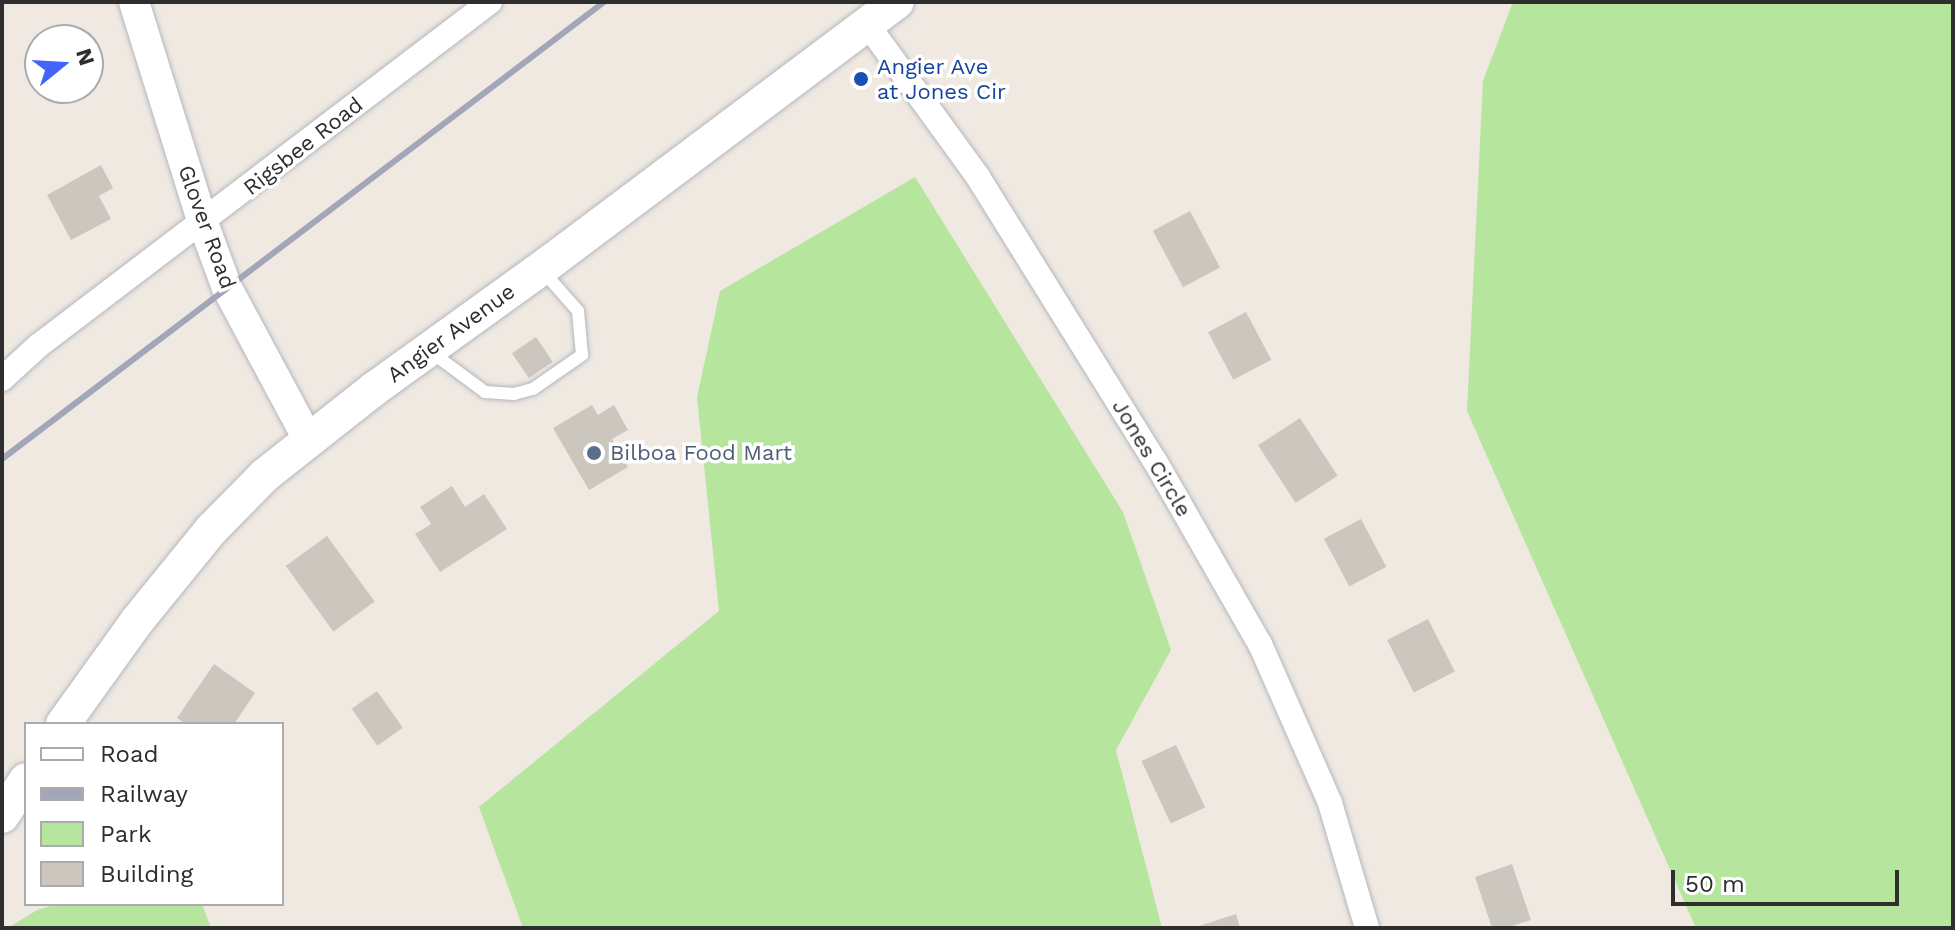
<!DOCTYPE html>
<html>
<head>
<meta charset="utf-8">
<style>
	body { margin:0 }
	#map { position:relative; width:1955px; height:930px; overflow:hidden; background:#efe9e1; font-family:"Work Sans",sans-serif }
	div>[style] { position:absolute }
	.green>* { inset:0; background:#b6e59e }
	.building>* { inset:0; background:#cbc7bf; transform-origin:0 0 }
	.roads { filter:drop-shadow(0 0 2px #b4b7c1) drop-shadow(0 0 2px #b4b7c1) }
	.service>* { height:12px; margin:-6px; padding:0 6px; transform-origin:6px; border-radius:6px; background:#fff }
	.minor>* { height:24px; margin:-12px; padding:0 12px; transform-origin:12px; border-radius:12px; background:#fff }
	.tertiary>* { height:30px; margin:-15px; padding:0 15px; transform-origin:15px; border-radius:15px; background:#fff }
	.secondary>* { height:34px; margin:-17px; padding:0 17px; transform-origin:17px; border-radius:17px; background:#fff }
	.rail>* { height:6px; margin:-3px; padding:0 3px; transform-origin:3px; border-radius:3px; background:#a3a6b8 }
	.dots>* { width:22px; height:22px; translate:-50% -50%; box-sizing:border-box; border:4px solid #fff; border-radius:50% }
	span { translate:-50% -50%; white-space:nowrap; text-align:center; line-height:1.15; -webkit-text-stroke:7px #fff; paint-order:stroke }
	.transit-label { font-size:22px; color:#164399 }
	.left { translate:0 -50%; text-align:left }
	.street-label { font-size:22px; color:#2e2e2e }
	.service-label { font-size:22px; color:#4e5e75 }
	.frame { position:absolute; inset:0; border:4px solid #2e2e2e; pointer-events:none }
	.legend { position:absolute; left:24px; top:722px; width:260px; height:184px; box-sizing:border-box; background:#fff; border:2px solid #ababab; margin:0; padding:10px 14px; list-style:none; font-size:24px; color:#2e2e2e }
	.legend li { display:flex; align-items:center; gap:16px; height:40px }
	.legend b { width:40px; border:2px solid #ababab }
	.north { position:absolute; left:24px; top:24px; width:80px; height:80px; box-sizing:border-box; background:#fff; border:2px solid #ababab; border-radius:50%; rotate:72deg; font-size:22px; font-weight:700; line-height:32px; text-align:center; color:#2e2e2e }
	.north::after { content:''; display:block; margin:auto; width:28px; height:36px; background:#4264fb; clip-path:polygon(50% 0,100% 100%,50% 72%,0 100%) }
	.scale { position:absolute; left:1671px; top:870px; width:228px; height:36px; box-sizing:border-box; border:4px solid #2e2e2e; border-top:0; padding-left:10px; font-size:24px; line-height:28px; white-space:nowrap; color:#2e2e2e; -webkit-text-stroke:6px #fff; paint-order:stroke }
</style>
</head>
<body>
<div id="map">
	<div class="green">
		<i style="clip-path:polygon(1513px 2px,1953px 2px,1953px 928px,1696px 928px,1467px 411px,1483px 81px)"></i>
		<i style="clip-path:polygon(915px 177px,1123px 512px,1171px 650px,1116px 750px,1162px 928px,523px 928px,479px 807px,719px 611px,697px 397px,720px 291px)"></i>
		<i style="clip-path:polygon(57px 904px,202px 904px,211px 928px,8px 928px,37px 910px)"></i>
	</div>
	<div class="building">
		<i style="clip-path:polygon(101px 165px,113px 188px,99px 196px,111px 219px,71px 240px,47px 195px)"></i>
		<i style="left:1190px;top:211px;width:64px;height:42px;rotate:62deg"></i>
		<i style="left:1246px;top:312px;width:54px;height:43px;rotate:62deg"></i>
		<i style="left:536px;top:337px;width:30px;height:29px;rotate:56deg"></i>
		<i style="clip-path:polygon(592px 405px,598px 415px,614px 405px,628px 430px,612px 439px,628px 467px,589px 490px,553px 428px)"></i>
		<i style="left:1300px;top:418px;width:69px;height:50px;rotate:57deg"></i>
		<i style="clip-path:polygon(452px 486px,465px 507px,484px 494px,507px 529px,440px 572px,415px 534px,431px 524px,420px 507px)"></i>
		<i style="left:1361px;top:519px;width:54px;height:42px;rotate:62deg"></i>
		<i style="left:327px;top:536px;width:81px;height:51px;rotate:54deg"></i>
		<i style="left:1428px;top:619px;width:59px;height:46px;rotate:63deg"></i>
		<i style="clip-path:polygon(214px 664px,255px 693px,234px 724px,186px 724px,177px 718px)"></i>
		<i style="left:377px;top:691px;width:45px;height:31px;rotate:55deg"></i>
		<i style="left:1176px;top:745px;width:69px;height:38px;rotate:65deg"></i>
		<i style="clip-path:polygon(1512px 864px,1531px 920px,1506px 928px,1492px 928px,1475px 877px)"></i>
		<i style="clip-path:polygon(1236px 914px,1240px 928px,1196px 928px,1196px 927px)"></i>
	</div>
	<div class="roads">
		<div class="service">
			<i style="left:431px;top:352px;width:67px;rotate:36.5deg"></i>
			<i style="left:485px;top:392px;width:29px;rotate:4deg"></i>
			<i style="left:514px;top:394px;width:20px;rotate:-15deg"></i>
			<i style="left:533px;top:389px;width:60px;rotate:-34.8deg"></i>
			<i style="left:582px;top:355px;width:44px;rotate:-95.2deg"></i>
			<i style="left:578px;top:311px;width:55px;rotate:-131.3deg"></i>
		</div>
		<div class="minor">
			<i style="left:867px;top:24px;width:189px;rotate:54deg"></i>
			<i style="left:978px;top:177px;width:335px;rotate:58.1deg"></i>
			<i style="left:1155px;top:461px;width:211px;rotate:60.2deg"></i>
			<i style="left:1260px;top:644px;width:174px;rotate:66.2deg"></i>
			<i style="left:1330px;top:803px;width:130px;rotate:73.5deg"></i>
			<i style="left:2px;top:379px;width:49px;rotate:-42.5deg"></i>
			<i style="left:38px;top:346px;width:568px;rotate:-37.27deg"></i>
		</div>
		<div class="tertiary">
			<i style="left:134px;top:2px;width:232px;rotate:72.7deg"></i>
			<i style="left:203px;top:223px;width:69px;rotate:69.7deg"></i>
			<i style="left:227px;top:288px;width:171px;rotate:61.8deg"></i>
		</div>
		<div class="secondary">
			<i style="left:63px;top:724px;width:127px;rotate:-54.3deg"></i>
			<i style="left:137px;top:621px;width:117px;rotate:-50.9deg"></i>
			<i style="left:211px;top:530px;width:77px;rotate:-45.5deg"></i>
			<i style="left:265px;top:475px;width:139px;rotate:-38.3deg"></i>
			<i style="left:374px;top:389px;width:216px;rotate:-35.8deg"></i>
			<i style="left:549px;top:263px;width:435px;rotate:-36.9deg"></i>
			<i style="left:2px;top:816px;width:43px;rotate:-56.3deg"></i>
		</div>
	</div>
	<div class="rail">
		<i style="left:2px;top:459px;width:756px;rotate:-37.2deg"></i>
	</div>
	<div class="dots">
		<i style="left:861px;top:79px;background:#1a4fb4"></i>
		<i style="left:594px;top:453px;background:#5c6f8a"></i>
	</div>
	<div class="transit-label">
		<span class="left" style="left:877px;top:79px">Angier Ave<br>at Jones Cir</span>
	</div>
	<div class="street-label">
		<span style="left:303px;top:146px;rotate:-38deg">Rigsbee Road</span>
		<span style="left:207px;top:227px;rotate:70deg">Glover Road</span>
		<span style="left:451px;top:333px;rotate:-36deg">Angier Avenue</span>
		<span style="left:1152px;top:458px;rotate:59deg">Jones Circle</span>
	</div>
	<div class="service-label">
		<span class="left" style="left:610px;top:453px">Bilboa Food Mart</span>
	</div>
	<div class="frame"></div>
	<ul class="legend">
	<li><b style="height:10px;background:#fff"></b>Road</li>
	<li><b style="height:10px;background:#a3a6b8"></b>Railway</li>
	<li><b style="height:22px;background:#b6e59e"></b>Park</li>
	<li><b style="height:22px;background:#cbc7bf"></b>Building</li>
	</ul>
	<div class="north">N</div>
	<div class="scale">50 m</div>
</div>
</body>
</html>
